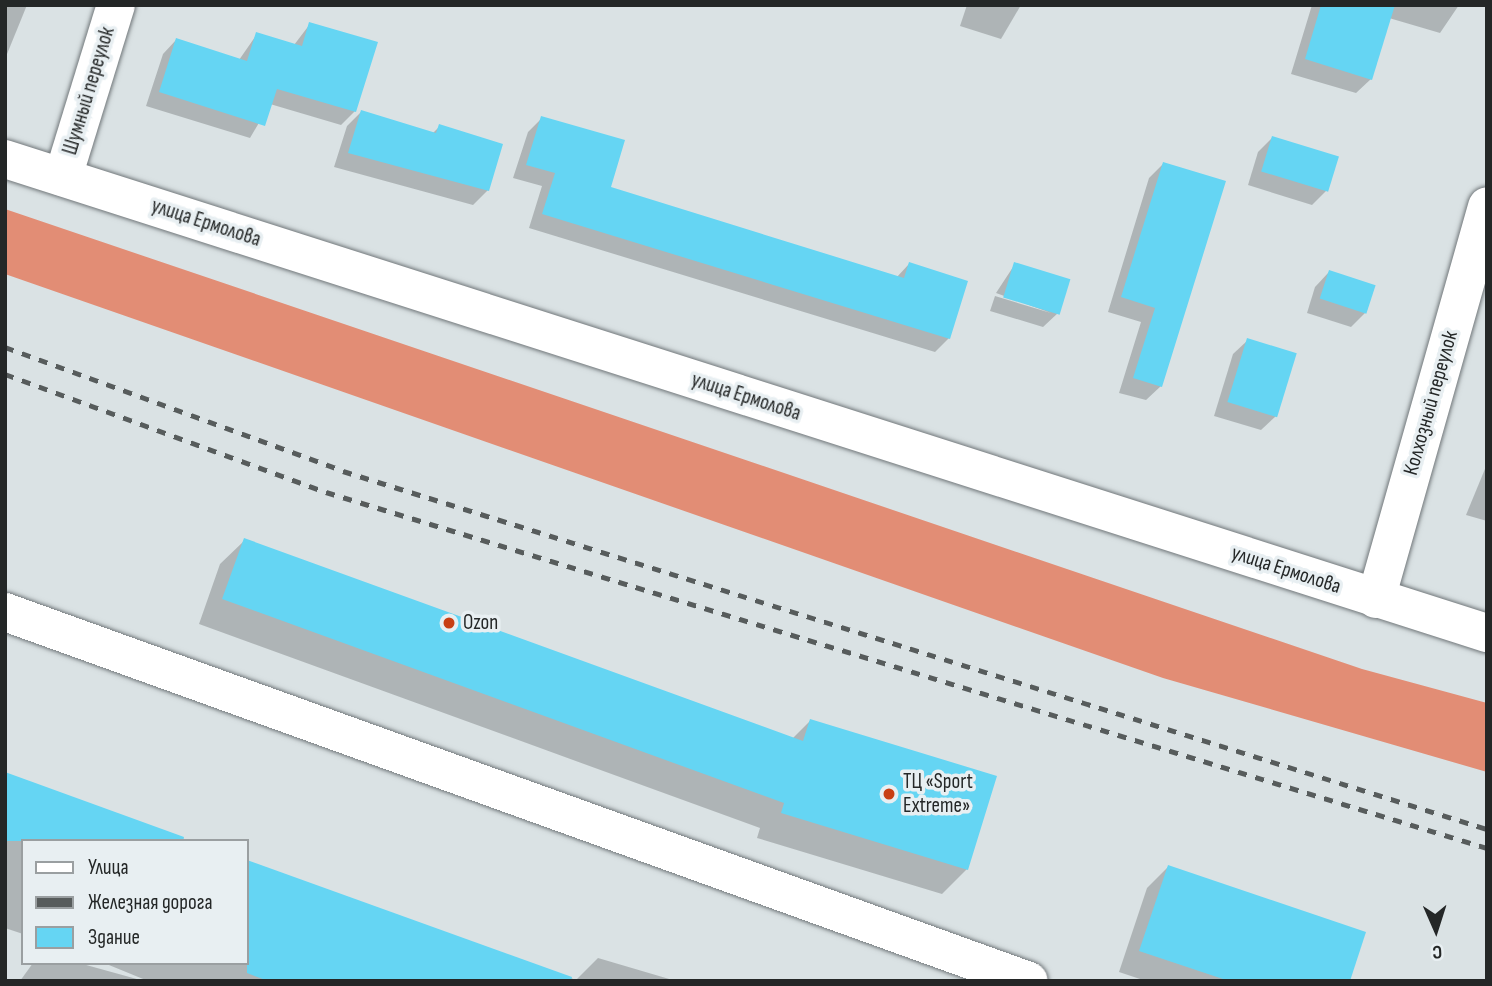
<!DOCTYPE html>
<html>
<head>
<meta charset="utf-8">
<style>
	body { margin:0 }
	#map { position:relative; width:1492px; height:986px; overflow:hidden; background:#dae2e4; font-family:"Sofia Sans Condensed",sans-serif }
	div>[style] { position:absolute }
	.forest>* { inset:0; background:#e28d75 }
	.shadow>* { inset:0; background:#0003 }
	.building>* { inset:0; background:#65d5f3; transform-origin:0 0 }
	.roads { filter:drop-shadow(0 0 2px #71777a) drop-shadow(0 0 2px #71777a) }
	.street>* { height:38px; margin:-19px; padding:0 19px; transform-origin:19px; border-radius:19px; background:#fff }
	.secondary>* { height:38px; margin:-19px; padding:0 19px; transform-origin:19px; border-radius:19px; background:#fff }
	.rail>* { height:5px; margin-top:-2.5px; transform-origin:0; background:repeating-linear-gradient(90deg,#575c5c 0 9px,transparent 0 18px) }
	.dots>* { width:19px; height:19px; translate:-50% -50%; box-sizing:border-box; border:4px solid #e8eff2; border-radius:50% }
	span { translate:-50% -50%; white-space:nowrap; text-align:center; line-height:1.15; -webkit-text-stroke:7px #e8eff2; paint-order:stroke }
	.street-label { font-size:21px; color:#242727 }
	.poi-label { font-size:21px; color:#242727 }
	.left { translate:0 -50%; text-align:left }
	.frame { position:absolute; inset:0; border:7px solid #242727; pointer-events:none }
	.legend { position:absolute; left:21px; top:839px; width:228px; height:126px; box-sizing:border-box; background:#e8eff2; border:2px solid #9a9fa1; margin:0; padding:9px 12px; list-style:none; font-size:21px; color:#242727 }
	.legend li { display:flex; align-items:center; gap:14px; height:35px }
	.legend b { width:35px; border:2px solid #9a9fa1 }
	.north { position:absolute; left:1401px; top:895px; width:70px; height:70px; -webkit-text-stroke:5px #e8eff2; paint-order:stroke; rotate:177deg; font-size:19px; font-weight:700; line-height:28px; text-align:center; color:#242727 }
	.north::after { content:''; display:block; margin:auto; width:24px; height:32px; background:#242727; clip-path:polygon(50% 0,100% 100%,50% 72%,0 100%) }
</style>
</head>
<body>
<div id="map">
	<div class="forest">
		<i style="clip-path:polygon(5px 209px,1362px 669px,1487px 703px,1487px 772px,1163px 678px,5px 274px)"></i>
	</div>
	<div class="shadow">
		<i style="clip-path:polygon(5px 5px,27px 5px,5px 59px)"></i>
		<i style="clip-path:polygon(967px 5px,1021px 5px,1001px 39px,960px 26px)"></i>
		<i style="clip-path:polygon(1312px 5px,1459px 5px,1440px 33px,1389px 18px,1371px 79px,1356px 93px,1291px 74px)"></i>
		<i style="clip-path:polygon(310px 24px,355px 111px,341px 125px,270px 104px,250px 138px,146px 106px,163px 54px,176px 40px,239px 60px,257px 34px,294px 45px)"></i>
		<i style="clip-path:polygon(361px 112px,432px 134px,440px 126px,488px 190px,473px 205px,334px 167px,347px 126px)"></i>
		<i style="clip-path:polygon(542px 118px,608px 188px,896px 278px,909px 264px,949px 338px,935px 352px,529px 228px,542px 186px,513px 178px,528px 132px)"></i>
		<i style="clip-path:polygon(1273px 137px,1327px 190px,1312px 205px,1248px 185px,1258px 152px)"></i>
		<i style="clip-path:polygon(1163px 164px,1161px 386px,1146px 400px,1119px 393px,1141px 322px,1108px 312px,1149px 178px)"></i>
		<i style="clip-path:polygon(1015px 264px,1058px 313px,1043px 327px,990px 311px,995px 296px,1051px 313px,996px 293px)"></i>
		<i style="clip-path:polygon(1329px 272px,1365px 313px,1351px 327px,1307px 313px,1315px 287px)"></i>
		<i style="clip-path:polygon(1248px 340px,1276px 416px,1261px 430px,1214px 416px,1233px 354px)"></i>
		<i style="clip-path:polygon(1487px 464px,1487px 521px,1466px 515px)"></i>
		<i style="clip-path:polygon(245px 540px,792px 739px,810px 721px,967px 869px,942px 894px,757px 838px,760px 828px,199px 624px,220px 564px)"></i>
		<i style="clip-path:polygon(5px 774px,190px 841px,23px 841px,23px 934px,5px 928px)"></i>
		<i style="clip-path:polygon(247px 861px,576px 980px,598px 958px,676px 981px,148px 981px,104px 963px,247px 963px)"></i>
		<i style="clip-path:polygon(1168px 867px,1348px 981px,1146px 981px,1119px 972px,1147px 888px)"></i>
		<i style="clip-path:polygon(33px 963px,79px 963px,144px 981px,20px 981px)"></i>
	</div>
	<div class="building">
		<i style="clip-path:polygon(1321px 5px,1395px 5px,1372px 80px,1305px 59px)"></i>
		<i style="clip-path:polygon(309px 22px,378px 42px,356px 112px,277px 89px,265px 126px,159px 92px,176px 38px,247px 61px,256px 32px,302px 46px)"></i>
		<i style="clip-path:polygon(361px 110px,436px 133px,439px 124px,503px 144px,489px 191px,348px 153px)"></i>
		<i style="clip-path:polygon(541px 116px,625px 140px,611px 187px,904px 278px,909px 262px,968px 281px,950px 339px,542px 214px,555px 173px,526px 165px)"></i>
		<i style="left:1272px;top:136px;width:70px;height:37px;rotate:17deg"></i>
		<i style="clip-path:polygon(1163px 162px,1226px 181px,1162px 387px,1133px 378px,1155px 308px,1121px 297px)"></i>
		<i style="left:1014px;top:262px;width:59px;height:37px;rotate:17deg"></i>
		<i style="left:1329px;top:270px;width:49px;height:30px;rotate:18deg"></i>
		<i style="left:1247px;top:338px;width:52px;height:67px;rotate:17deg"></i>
		<i style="clip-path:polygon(244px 538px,803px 741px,810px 719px,997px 776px,968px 870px,781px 813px,784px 803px,222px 599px)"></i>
		<i style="clip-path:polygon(5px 772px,184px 837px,183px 841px,5px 841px)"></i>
		<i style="clip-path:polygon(247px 860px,572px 977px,571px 981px,268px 981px,247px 973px)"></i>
		<i style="clip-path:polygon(1168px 865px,1366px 932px,1350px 981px,1229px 981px,1139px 951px)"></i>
	</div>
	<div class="roads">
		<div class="street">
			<i style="left:63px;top:177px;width:180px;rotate:-72.9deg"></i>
			<i style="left:1376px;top:599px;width:408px;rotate:-74.2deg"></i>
		</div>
		<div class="secondary">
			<i style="left:5px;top:159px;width:1556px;rotate:17.74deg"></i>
			<i style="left:5px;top:612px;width:1088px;rotate:19.82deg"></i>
		</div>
	</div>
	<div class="rail">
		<i style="left:5px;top:347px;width:360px;rotate:20.1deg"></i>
		<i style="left:343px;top:471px;width:1199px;rotate:17.38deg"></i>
		<i style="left:5px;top:374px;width:342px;rotate:20.2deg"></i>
		<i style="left:326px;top:492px;width:1214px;rotate:17.05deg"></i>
	</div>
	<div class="dots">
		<i style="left:449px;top:623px;background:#c83f14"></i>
		<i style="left:889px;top:794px;background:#c83f14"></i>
	</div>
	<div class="street-label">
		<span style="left:89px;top:91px;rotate:-73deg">Шумный переулок</span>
		<span style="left:206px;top:223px;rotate:18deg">улица Ермолова</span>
		<span style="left:746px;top:397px;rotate:18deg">улица Ермолова</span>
		<span style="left:1431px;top:403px;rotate:-74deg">Колхозный переулок</span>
		<span style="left:1286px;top:570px;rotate:18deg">улица Ермолова</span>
	</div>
	<div class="poi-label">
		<span class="left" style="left:463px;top:623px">Ozon</span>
		<span class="left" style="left:903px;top:794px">ТЦ «Sport<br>Extreme»</span>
	</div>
	<div class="frame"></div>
	<ul class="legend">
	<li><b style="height:9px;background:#fff"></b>Улица</li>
	<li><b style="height:9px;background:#575c5c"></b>Железная дорога</li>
	<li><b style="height:19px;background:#65d5f3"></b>Здание</li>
	</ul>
	<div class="north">С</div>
</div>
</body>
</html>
